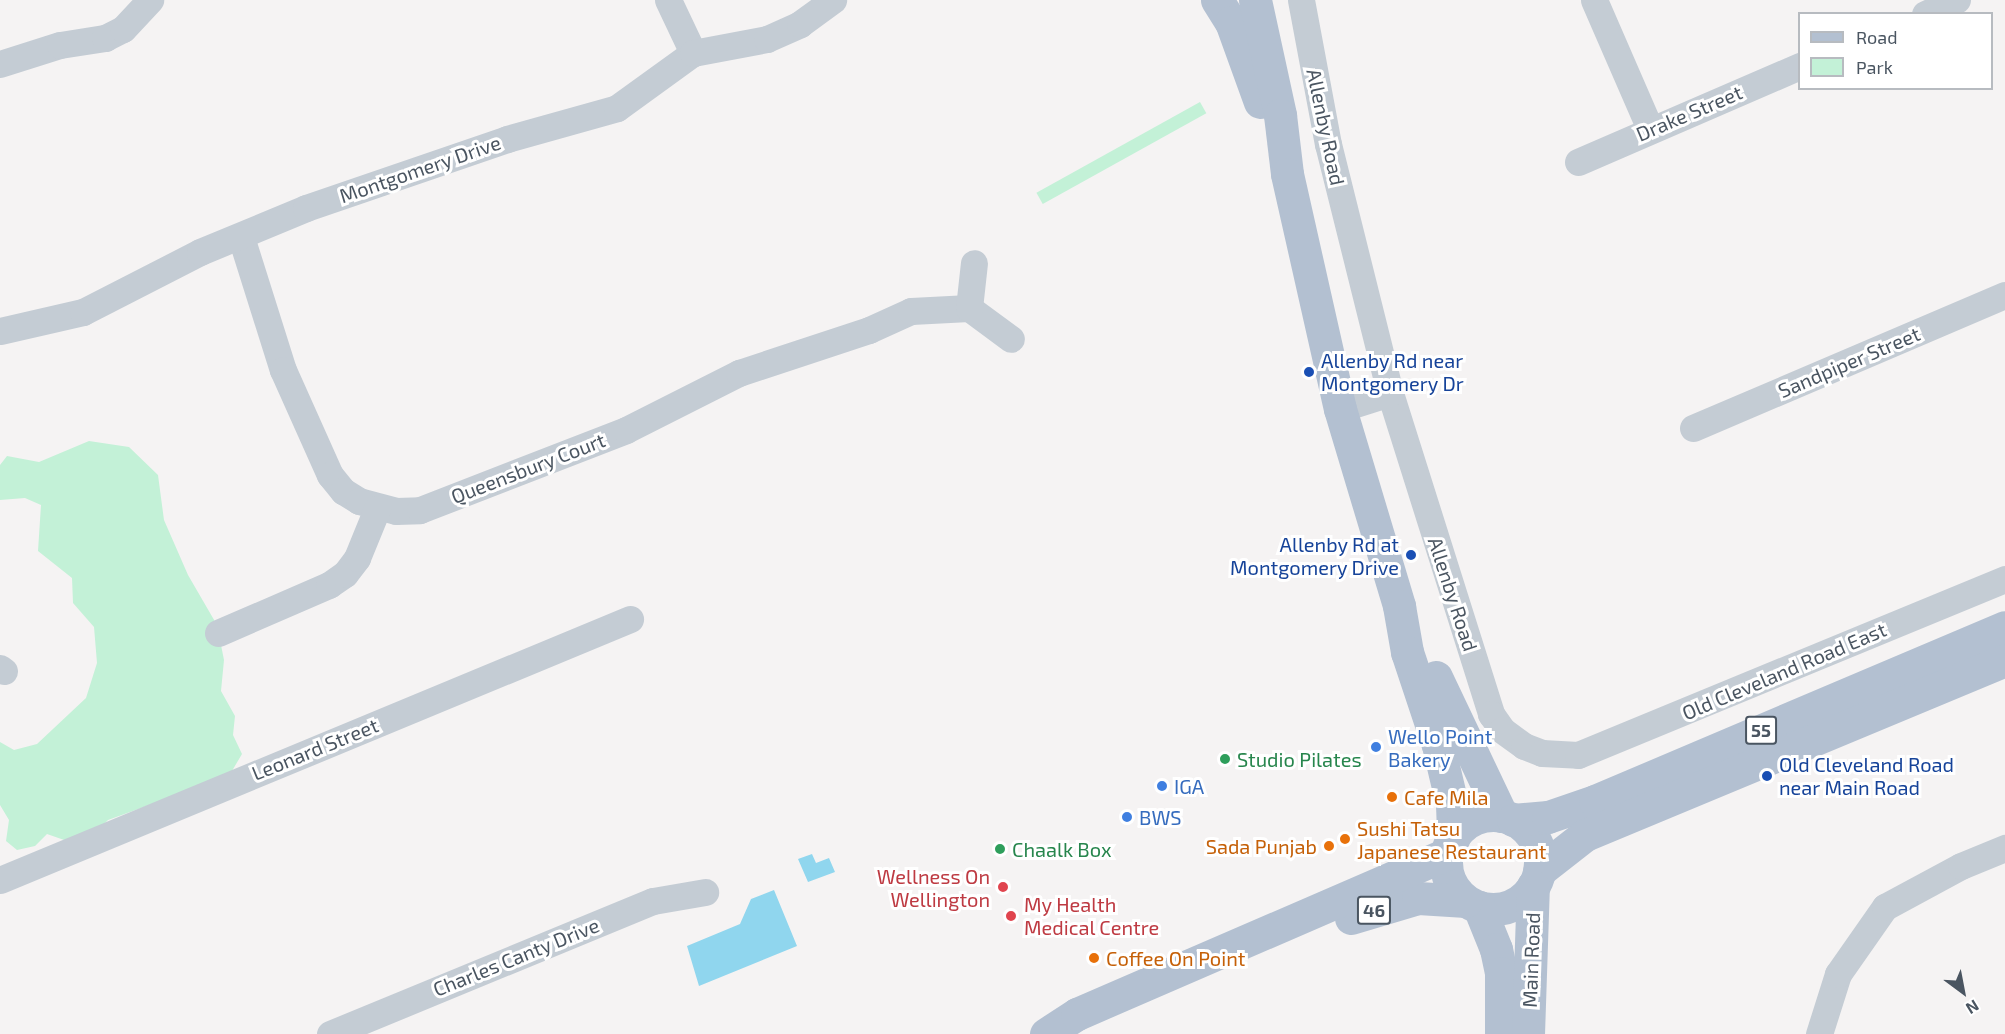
<!DOCTYPE html>
<html>
<head>
<meta charset="utf-8">
<style>
	body { margin:0 }
	#map { position:relative; width:2005px; height:1034px; overflow:hidden; background:#f5f3f3; font-family:"Exo 2",sans-serif }
	div>[style] { position:absolute }
	.green>* { inset:0; background:#c3f1d7; transform-origin:0 0 }
	.water>* { inset:0; background:#90d6ee }
	.minor>* { height:27px; margin:-13.5px; padding:0 13.5px; transform-origin:13.5px; border-radius:13.5px; background:#c4ccd4 }
	.major>* { height:33px; margin:-16.5px; padding:0 16.5px; transform-origin:16.5px; border-radius:16.5px; background:#b3c0d1 }
	.major>.ring { margin:-16.5px; padding:0; box-sizing:content-box; background:none; border:33px solid #b3c0d1; border-radius:50% }
	.dots>* { width:16px; height:16px; translate:-50% -50%; box-sizing:border-box; border:3px solid #fff; border-radius:50% }
	span { translate:-50% -50%; white-space:nowrap; text-align:center; line-height:1.15; -webkit-text-stroke:6px #fff; paint-order:stroke }
	.shield-label span { padding:2px 4px; background:#fff; border:2px solid; border-radius:4px; -webkit-text-stroke-width:0 }
	.shield-label { font-size:18px; color:#4a5561; font-weight:700 }
	.street-label { font-size:20px; color:#4a5561 }
	.transit-label { font-size:20px; color:#164399 }
	.left { translate:0 -50%; text-align:left }
	.right { translate:-100% -50%; text-align:right }
	.shop-label { font-size:20px; color:#366cbe }
	.leisure-label { font-size:20px; color:#27864d }
	.food-label { font-size:20px; color:#c56008 }
	.health-label { font-size:20px; color:#be3a42 }
	.legend { position:absolute; left:1798px; top:12px; width:195px; height:78px; box-sizing:border-box; background:#fff; border:2px solid #b7bbc0; margin:0; padding:8px 10px; list-style:none; font-size:18px; color:#4a5561 }
	.legend li { display:flex; align-items:center; gap:12px; height:30px }
	.legend b { width:30px; border:2px solid #b7bbc0 }
	.north { position:absolute; left:1933px; top:962px; width:60px; height:60px; -webkit-text-stroke:4px #fff; paint-order:stroke; rotate:148deg; font-size:16px; font-weight:700; line-height:24px; text-align:center; color:#4a5561 }
	.north::after { content:''; display:block; margin:auto; width:21px; height:27px; background:#4a5561; clip-path:polygon(50% 0,100% 100%,50% 72%,0 100%) }
</style>
</head>
<body>
<div id="map">
	<div class="green">
		<i style="left:1200px;top:102px;width:13px;height:187px;rotate:61deg"></i>
		<i style="clip-path:polygon(89px 441px,129px 447px,158px 475px,164px 520px,188px 575px,217px 625px,224px 660px,221px 691px,235px 716px,233px 735px,242px 754px,229px 776px,108px 820px,95px 833px,67px 841px,47px 834px,35px 846px,17px 850px,6px 841px,9px 820px,0 805px,0 742px,14px 750px,37px 744px,86px 698px,97px 663px,94px 627px,73px 603px,72px 578px,38px 551px,41px 505px,25px 498px,0 500px,0 465px,7px 456px,39px 462px)"></i>
	</div>
	<div class="water">
		<i style="clip-path:polygon(812px 854px,816px 863px,829px 858px,835px 872px,808px 882px,798px 859px)"></i>
		<i style="clip-path:polygon(774px 890px,797px 946px,699px 986px,687px 946px,740px 924px,751px 899px)"></i>
	</div>
	<div class="minor">
		<i style="left:668px;top:0;width:59px;rotate:64.7deg"></i>
		<i style="left:1301px;top:0;width:147px;rotate:79.4deg"></i>
		<i style="left:1328px;top:144px;width:257px;rotate:76deg"></i>
		<i style="left:1390px;top:393px;width:337px;rotate:72.5deg"></i>
		<i style="left:1491px;top:714px;width:19px;rotate:55deg"></i>
		<i style="left:1502px;top:730px;width:27px;rotate:36deg"></i>
		<i style="left:1524px;top:746px;width:19px;rotate:21deg"></i>
		<i style="left:1542px;top:753px;width:36px;rotate:3deg"></i>
		<i style="left:1578px;top:755px;width:462px;rotate:-22.4deg"></i>
		<i style="left:1594px;top:0;width:141px;rotate:66.5deg"></i>
		<i style="left:1925px;top:14px;width:35px;rotate:-24deg"></i>
		<i style="left:0;top:64px;width:63px;rotate:-17.6deg"></i>
		<i style="left:60px;top:45px;width:46px;rotate:-8.8deg"></i>
		<i style="left:105px;top:38px;width:20px;rotate:-27deg"></i>
		<i style="left:123px;top:29px;width:40px;rotate:-47deg"></i>
		<i style="left:1578px;top:162px;width:242px;rotate:-23.4deg"></i>
		<i style="left:241px;top:237px;width:139px;rotate:72.5deg"></i>
		<i style="left:283px;top:370px;width:115px;rotate:65.9deg"></i>
		<i style="left:330px;top:475px;width:21px;rotate:51deg"></i>
		<i style="left:343px;top:491px;width:19px;rotate:32deg"></i>
		<i style="left:359px;top:501px;width:38px;rotate:15deg"></i>
		<i style="left:396px;top:511px;width:24px;rotate:-2deg"></i>
		<i style="left:420px;top:510px;width:221px;rotate:-21.2deg"></i>
		<i style="left:626px;top:430px;width:127px;rotate:-26.8deg"></i>
		<i style="left:739px;top:373px;width:137px;rotate:-18.3deg"></i>
		<i style="left:869px;top:330px;width:46px;rotate:-24.3deg"></i>
		<i style="left:911px;top:311px;width:58px;rotate:-3deg"></i>
		<i style="left:969px;top:308px;width:52px;rotate:36.4deg"></i>
		<i style="left:969px;top:308px;width:45px;rotate:-83.7deg"></i>
		<i style="left:0;top:331px;width:85px;rotate:-12.9deg"></i>
		<i style="left:83px;top:312px;width:131px;rotate:-27.1deg"></i>
		<i style="left:200px;top:252px;width:115px;rotate:-22.5deg"></i>
		<i style="left:306px;top:208px;width:213px;rotate:-18.9deg"></i>
		<i style="left:507px;top:139px;width:114px;rotate:-15.7deg"></i>
		<i style="left:617px;top:108px;width:94px;rotate:-35.9deg"></i>
		<i style="left:693px;top:53px;width:75px;rotate:-10.7deg"></i>
		<i style="left:767px;top:39px;width:36px;rotate:-24deg"></i>
		<i style="left:800px;top:24px;width:41px;rotate:-36deg"></i>
		<i style="left:1340px;top:409px;width:52px;rotate:-17.7deg"></i>
		<i style="left:1693px;top:428px;width:339px;rotate:-23.1deg"></i>
		<i style="left:218px;top:633px;width:121px;rotate:-23.4deg"></i>
		<i style="left:329px;top:585px;width:19px;rotate:-35deg"></i>
		<i style="left:345px;top:574px;width:20px;rotate:-53deg"></i>
		<i style="left:357px;top:558px;width:53px;rotate:-67.8deg"></i>
		<i style="left:0;top:668px;width:5px;rotate:37deg"></i>
		<i style="left:0;top:880px;width:682px;rotate:-22.5deg"></i>
		<i style="left:330px;top:1034px;width:349px;rotate:-22.4deg"></i>
		<i style="left:653px;top:901px;width:53px;rotate:-9.8deg"></i>
		<i style="left:1819px;top:1034px;width:63px;rotate:-72.4deg"></i>
		<i style="left:1838px;top:974px;width:82px;rotate:-55deg"></i>
		<i style="left:1885px;top:907px;width:86px;rotate:-28.3deg"></i>
		<i style="left:1961px;top:866px;width:48px;rotate:-22.2deg"></i>
	</div>
	<div class="major">
		<i style="left:1217px;top:0;width:26px;rotate:58deg"></i>
		<i style="left:1231px;top:22px;width:85px;rotate:70.1deg"></i>
		<i style="left:1255px;top:0;width:118px;rotate:77.7deg"></i>
		<i style="left:1280px;top:115px;width:59px;rotate:83.2deg"></i>
		<i style="left:1287px;top:174px;width:241px;rotate:77.3deg"></i>
		<i style="left:1340px;top:409px;width:206px;rotate:73.3deg"></i>
		<i style="left:1399px;top:606px;width:47px;rotate:80.1deg"></i>
		<i style="left:1407px;top:652px;width:98px;rotate:71.6deg"></i>
		<i style="left:1438px;top:745px;width:61px;rotate:76.7deg"></i>
		<i style="left:1452px;top:804px;width:35px;rotate:88deg"></i>
		<i style="left:1436px;top:677px;width:154px;rotate:64.6deg"></i>
		<i class="ring" style="left:1446px;top:815px;width:61px;height:61px"></i>
		<i style="left:1513px;top:820px;width:35px;rotate:-5deg"></i>
		<i style="left:1548px;top:817px;width:50px;rotate:-18.8deg"></i>
		<i style="left:1595px;top:801px;width:445px;rotate:-23deg"></i>
		<i style="left:1539px;top:871px;width:58px;rotate:-38deg"></i>
		<i style="left:1585px;top:835px;width:455px;rotate:-22.6deg"></i>
		<i style="left:1479px;top:907px;width:45px;rotate:68deg"></i>
		<i style="left:1496px;top:949px;width:25px;rotate:78deg"></i>
		<i style="left:1501px;top:973px;width:61px;rotate:90deg"></i>
		<i style="left:1351px;top:918px;width:70px;rotate:-16.6deg"></i>
		<i style="left:1418px;top:898px;width:48px;rotate:3.6deg"></i>
		<i style="left:1046px;top:1034px;width:37px;rotate:-33deg"></i>
		<i style="left:1077px;top:1014px;width:403px;rotate:-23.4deg"></i>
		<i style="left:1528px;top:1034px;width:148px;rotate:-88.1deg"></i>
	</div>
	<div class="dots">
		<i style="left:1309px;top:372px;background:#1a4fb4"></i>
		<i style="left:1411px;top:555px;background:#1a4fb4"></i>
		<i style="left:1376px;top:747px;background:#3f7fe0"></i>
		<i style="left:1225px;top:759px;background:#2e9e5b"></i>
		<i style="left:1767px;top:776px;background:#1a4fb4"></i>
		<i style="left:1162px;top:786px;background:#3f7fe0"></i>
		<i style="left:1392px;top:797px;background:#e8710a"></i>
		<i style="left:1127px;top:817px;background:#3f7fe0"></i>
		<i style="left:1345px;top:839px;background:#e8710a"></i>
		<i style="left:1329px;top:846px;background:#e8710a"></i>
		<i style="left:1000px;top:849px;background:#2e9e5b"></i>
		<i style="left:1003px;top:887px;background:#e0444e"></i>
		<i style="left:1011px;top:916px;background:#e0444e"></i>
		<i style="left:1094px;top:958px;background:#e8710a"></i>
	</div>
	<div class="shield-label">
		<span style="left:1761px;top:730px">55</span>
		<span style="left:1374px;top:910px">46</span>
	</div>
	<div class="street-label">
		<span style="left:1689px;top:113px;rotate:-23deg">Drake Street</span>
		<span style="left:1326px;top:127px;rotate:78deg">Allenby Road</span>
		<span style="left:420px;top:169px;rotate:-19deg">Montgomery Drive</span>
		<span style="left:1849px;top:362px;rotate:-23deg">Sandpiper Street</span>
		<span style="left:528px;top:468px;rotate:-21deg">Queensbury Court</span>
		<span style="left:1453px;top:594px;rotate:72deg">Allenby Road</span>
		<span style="left:1784px;top:671px;rotate:-23deg">Old Cleveland Road East</span>
		<span style="left:315px;top:749px;rotate:-22deg">Leonard Street</span>
		<span style="left:516px;top:957px;rotate:-22deg">Charles Canty Drive</span>
		<span style="left:1531px;top:960px;rotate:-88deg">Main Road</span>
	</div>
	<div class="transit-label">
		<span class="left" style="left:1321px;top:372px">Allenby Rd near<br>Montgomery Dr</span>
		<span class="right" style="left:1399px;top:556px">Allenby Rd at<br>Montgomery Drive</span>
		<span class="left" style="left:1779px;top:776px">Old Cleveland Road<br>near Main Road</span>
	</div>
	<div class="shop-label">
		<span class="left" style="left:1388px;top:748px">Wello Point<br>Bakery</span>
		<span class="left" style="left:1174px;top:786px">IGA</span>
		<span class="left" style="left:1139px;top:817px">BWS</span>
	</div>
	<div class="leisure-label">
		<span class="left" style="left:1237px;top:759px">Studio Pilates</span>
		<span class="left" style="left:1012px;top:849px">Chaalk Box</span>
	</div>
	<div class="food-label">
		<span class="left" style="left:1404px;top:797px">Cafe Mila</span>
		<span class="left" style="left:1357px;top:840px">Sushi Tatsu<br>Japanese Restaurant</span>
		<span class="right" style="left:1317px;top:846px">Sada Punjab</span>
		<span class="left" style="left:1106px;top:958px">Coffee On Point</span>
	</div>
	<div class="health-label">
		<span class="right" style="left:990px;top:888px">Wellness On<br>Wellington</span>
		<span class="left" style="left:1024px;top:916px">My Health<br>Medical Centre</span>
	</div>
	<ul class="legend">
	<li><b style="height:8px;background:#b3c0d1"></b>Road</li>
	<li><b style="height:16px;background:#c3f1d7"></b>Park</li>
	</ul>
	<div class="north">N</div>
</div>
</body>
</html>
